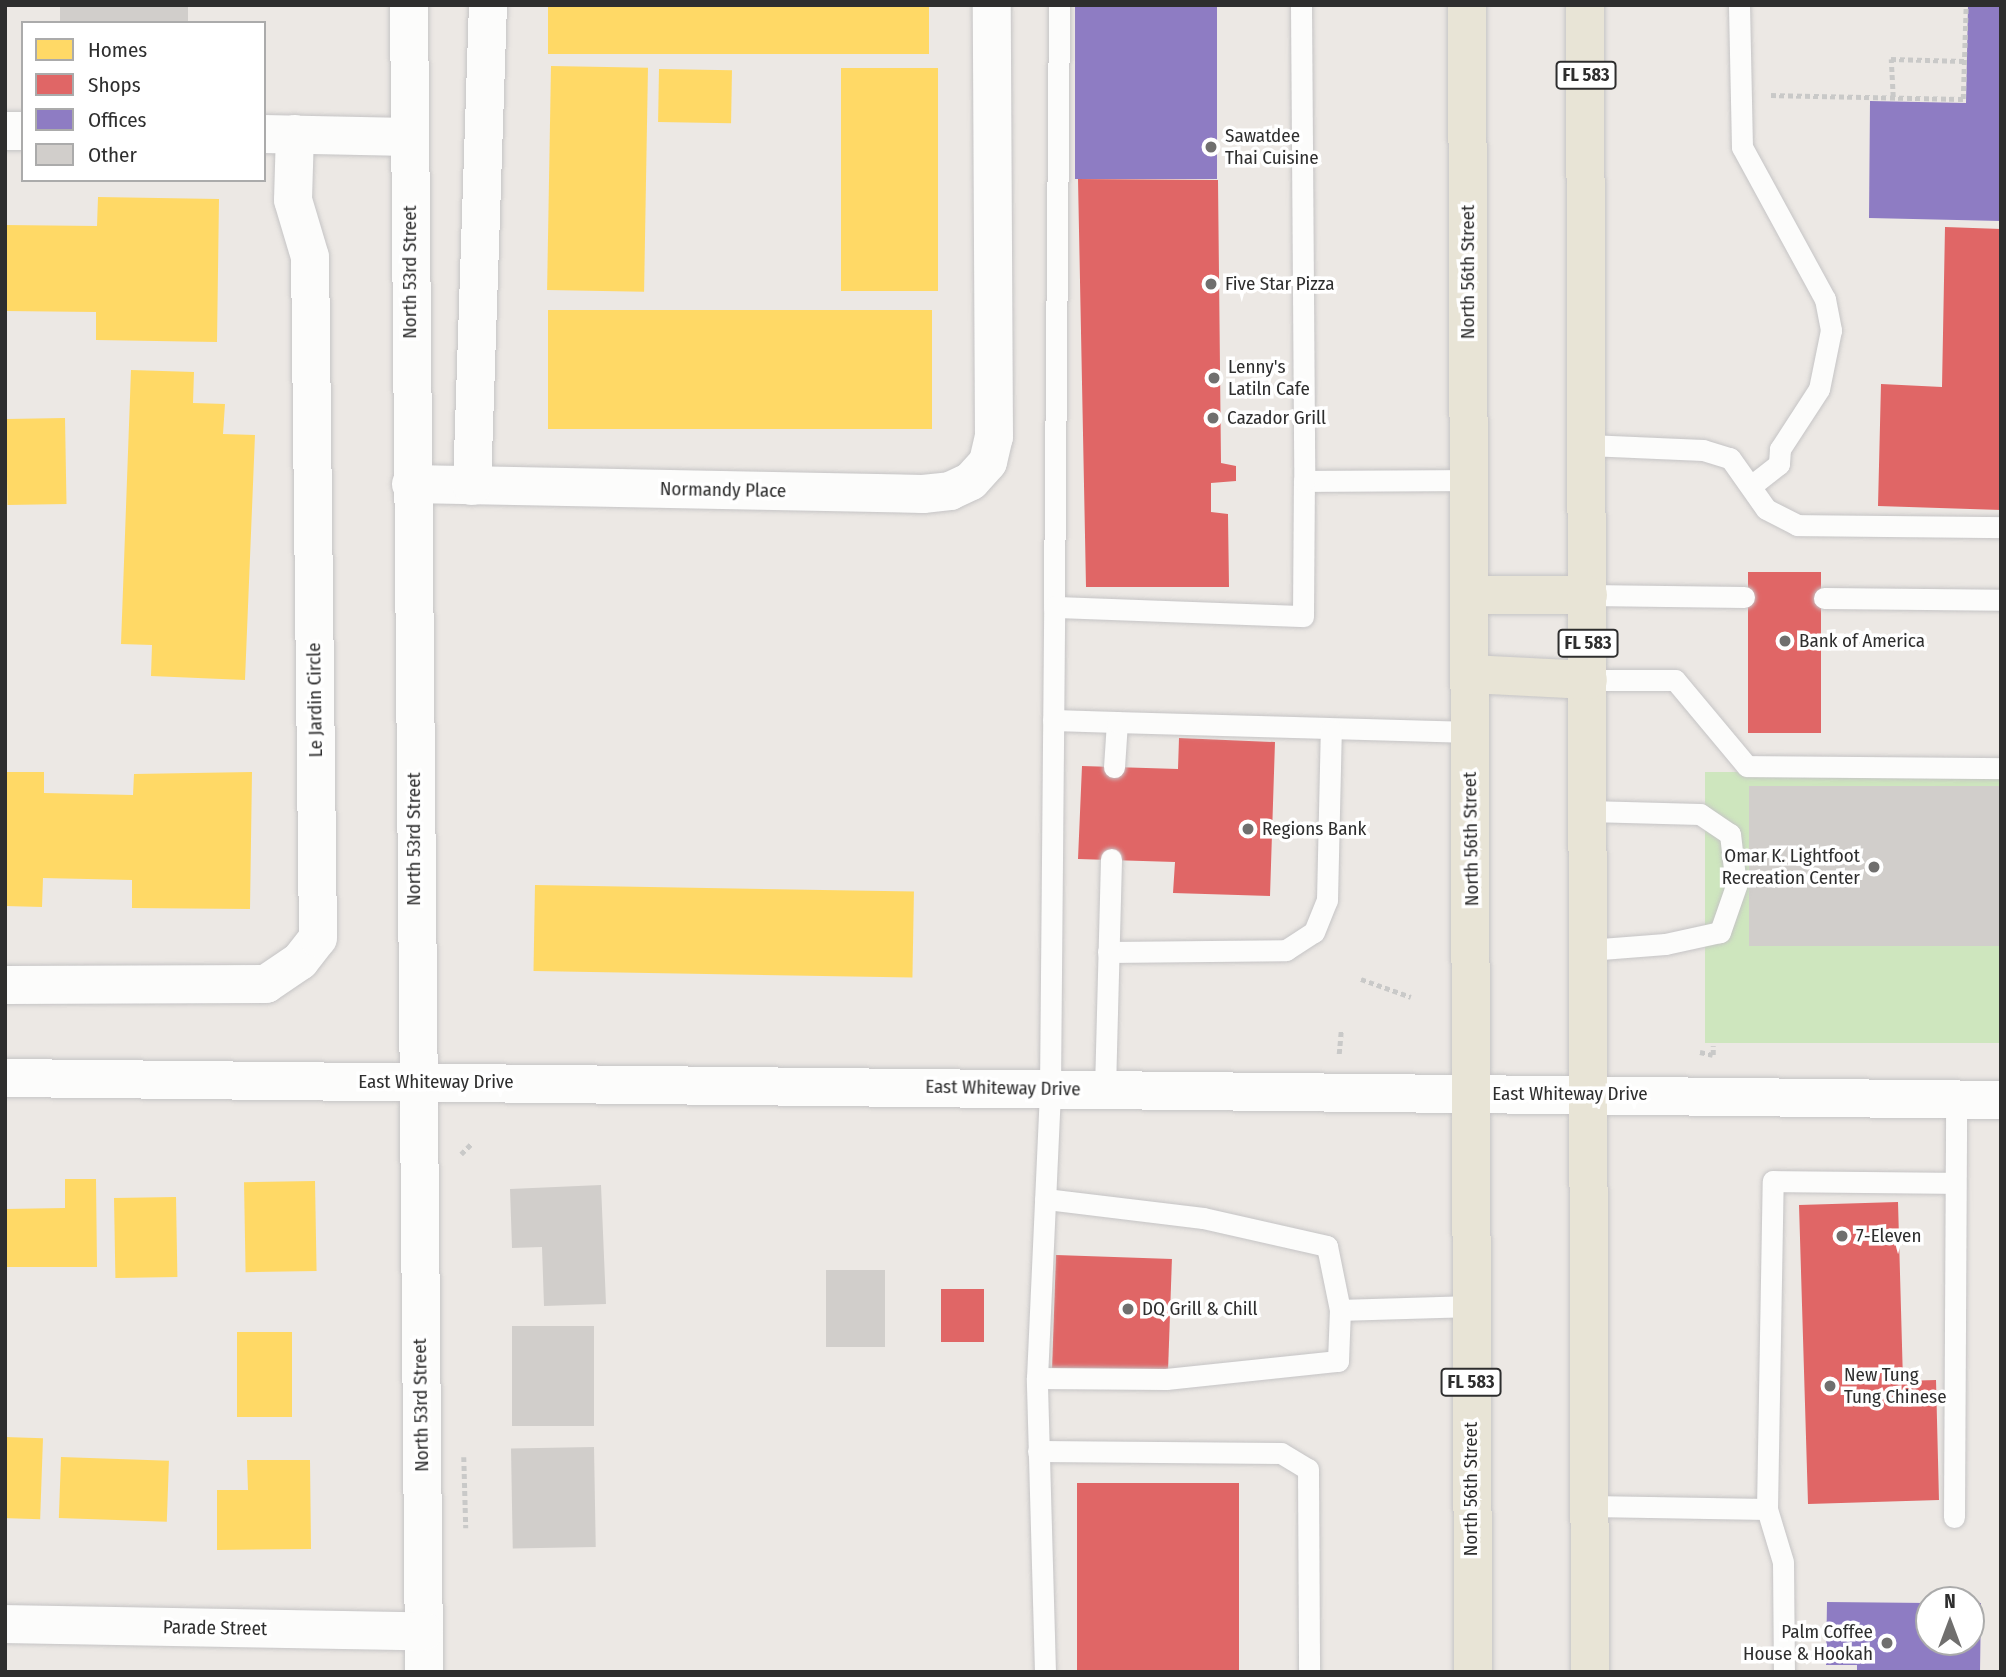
<!DOCTYPE html>
<html>
<head>
<meta charset="utf-8">
<style>
	body { margin:0 }
	#map { position:relative; width:2006px; height:1677px; overflow:hidden; background:#ece8e4; font-family:"Fira Sans Condensed",sans-serif }
	div>[style] { position:absolute }
	.green>* { inset:0; background:#cee6be; transform-origin:0 0 }
	.homes>* { inset:0; background:#ffd966; transform-origin:0 0 }
	.shops>* { inset:0; background:#e06666; transform-origin:0 0 }
	.offices>* { inset:0; background:#8e7cc3; transform-origin:0 0 }
	.building>* { inset:0; background:#d1cecb; transform-origin:0 0 }
	.path>* { height:4.5px; margin-top:-2.25px; transform-origin:0; background:repeating-linear-gradient(90deg,#c9c9c8 0 5px,transparent 0 8.5px) }
	.roads { filter:drop-shadow(0 0 2px #c5c4c5) drop-shadow(0 0 2px #c5c4c5) }
	.service>* { height:21px; margin:-10.5px; padding:0 10.5px; transform-origin:10.5px; border-radius:10.5px; background:#fcfcfb }
	.minor>* { height:38px; margin:-19px; padding:0 19px; transform-origin:19px; border-radius:19px; background:#fcfcfb }
	.primary>* { height:38px; margin:-19px; padding:0 19px; transform-origin:19px; border-radius:19px; background:#e8e4d6 }
	.dots>* { width:19px; height:19px; translate:-50% -50%; box-sizing:border-box; border:4px solid #fff; border-radius:50% }
	span { translate:-50% -50%; white-space:nowrap; text-align:center; line-height:1.15; -webkit-text-stroke:7px #fff; paint-order:stroke }
	.shield-label span { padding:2px 5px; background:#fff; border:2px solid; border-radius:5px; -webkit-text-stroke-width:0 }
	.shield-label { font-size:18px; color:#2e2e2e; font-weight:700 }
	.poi-label { font-size:19px; color:#2e2e2e }
	.left { translate:0 -50%; text-align:left }
	.right { translate:-100% -50%; text-align:right }
	.street-label { font-size:19px; color:#2e2e2e }
	.frame { position:absolute; inset:0; border:7px solid #2e2e2e; pointer-events:none }
	.legend { position:absolute; left:21px; top:21px; width:245px; height:161px; box-sizing:border-box; background:#fff; border:2px solid #ababab; margin:0; padding:9px 12px; list-style:none; font-size:21px; color:#2e2e2e }
	.legend li { display:flex; align-items:center; gap:14px; height:35px }
	.legend b { width:35px; border:2px solid #ababab }
	.north { position:absolute; left:1915px; top:1586px; width:70px; height:70px; box-sizing:border-box; background:#fff; border:2px solid #ababab; border-radius:50%; rotate:0deg; font-size:19px; font-weight:700; line-height:28px; text-align:center; color:#2e2e2e }
	.north::after { content:''; display:block; margin:auto; width:24px; height:32px; background:#706f6e; clip-path:polygon(50% 0,100% 100%,50% 72%,0 100%) }
</style>
</head>
<body>
<div id="map">
	<div class="green">
		<i style="left:1705px;top:772px;width:296px;height:271px"></i>
	</div>
	<div class="homes">
		<i style="left:548px;top:5px;width:381px;height:49px"></i>
		<i style="left:551px;top:66px;width:97px;height:224px;rotate:1deg"></i>
		<i style="left:841px;top:68px;width:97px;height:223px"></i>
		<i style="left:659px;top:69px;width:73px;height:53px;rotate:1deg"></i>
		<i style="clip-path:polygon(98px 197px,219px 199px,217px 342px,96px 340px,96px 312px,5px 311px,5px 225px,97px 226px)"></i>
		<i style="left:932px;top:310px;width:119px;height:384px;rotate:90deg"></i>
		<i style="clip-path:polygon(131px 370px,194px 372px,193px 403px,225px 404px,223px 434px,255px 435px,245px 680px,151px 676px,152px 645px,121px 644px)"></i>
		<i style="left:65px;top:418px;width:86px;height:59px;rotate:89deg"></i>
		<i style="clip-path:polygon(5px 772px,44px 772px,44px 793px,133px 795px,134px 774px,252px 772px,250px 909px,132px 908px,132px 880px,43px 878px,42px 907px,5px 906px)"></i>
		<i style="left:535px;top:885px;width:379px;height:86px;rotate:1deg"></i>
		<i style="clip-path:polygon(65px 1179px,96px 1179px,97px 1267px,5px 1267px,5px 1209px,65px 1208px)"></i>
		<i style="left:315px;top:1181px;width:90px;height:71px;rotate:89deg"></i>
		<i style="left:176px;top:1197px;width:80px;height:62px;rotate:89deg"></i>
		<i style="left:237px;top:1332px;width:55px;height:85px"></i>
		<i style="left:5px;top:1437px;width:38px;height:81px;rotate:2deg"></i>
		<i style="left:61px;top:1457px;width:108px;height:61px;rotate:2deg"></i>
		<i style="clip-path:polygon(247px 1460px,310px 1460px,311px 1549px,217px 1550px,217px 1490px,248px 1490px)"></i>
	</div>
	<div class="shops">
		<i style="clip-path:polygon(1078px 179px,1218px 180px,1221px 463px,1236px 466px,1236px 481px,1211px 483px,1211px 512px,1228px 514px,1229px 587px,1086px 587px)"></i>
		<i style="clip-path:polygon(1945px 227px,2001px 229px,2001px 510px,1878px 506px,1881px 384px,1942px 387px)"></i>
		<i style="left:1748px;top:572px;width:73px;height:161px"></i>
		<i style="clip-path:polygon(1179px 738px,1275px 742px,1270px 896px,1173px 893px,1175px 862px,1078px 859px,1082px 766px,1178px 769px)"></i>
		<i style="clip-path:polygon(1898px 1202px,1903px 1381px,1936px 1380px,1939px 1500px,1808px 1504px,1799px 1205px)"></i>
		<i style="left:1056px;top:1255px;width:116px;height:114px;rotate:2deg"></i>
		<i style="left:984px;top:1289px;width:53px;height:43px;rotate:90deg"></i>
		<i style="left:1077px;top:1483px;width:162px;height:189px"></i>
	</div>
	<div class="offices">
		<i style="left:1075px;top:5px;width:142px;height:174px"></i>
		<i style="clip-path:polygon(1968px 5px,2001px 5px,2001px 221px,1869px 218px,1870px 101px,1966px 103px)"></i>
		<i style="clip-path:polygon(1827px 1602px,1929px 1603px,1929px 1642px,1971px 1642px,1971px 1603px,1981px 1603px,1980px 1672px,1857px 1672px,1857px 1665px,1826px 1665px)"></i>
	</div>
	<div class="building">
		<i style="left:60px;top:5px;width:128px;height:18px"></i>
		<i style="left:1749px;top:786px;width:252px;height:160px"></i>
		<i style="clip-path:polygon(601px 1185px,606px 1304px,544px 1306px,542px 1247px,512px 1248px,510px 1189px)"></i>
		<i style="left:826px;top:1270px;width:59px;height:77px"></i>
		<i style="left:512px;top:1326px;width:82px;height:100px"></i>
		<i style="left:594px;top:1447px;width:100px;height:83px;rotate:89deg"></i>
	</div>
	<div class="path">
		<i style="left:1771px;top:95px;width:192px;rotate:1.2deg"></i>
		<i style="left:1963px;top:99px;width:94px;rotate:-88.2deg"></i>
		<i style="left:1893px;top:97px;width:38px;rotate:-93deg"></i>
		<i style="left:1891px;top:59px;width:73px;rotate:1.6deg"></i>
		<i style="left:1361px;top:979px;width:53px;rotate:19.8deg"></i>
		<i style="left:1700px;top:1052px;width:13px;rotate:13deg"></i>
		<i style="left:1713px;top:1055px;width:9px;rotate:-90deg"></i>
		<i style="left:1339px;top:1054px;width:23px;rotate:-85deg"></i>
		<i style="left:461px;top:1154px;width:16px;rotate:-45deg"></i>
		<i style="left:464px;top:1457px;width:71px;rotate:88.4deg"></i>
	</div>
	<div class="roads">
		<div class="service">
			<i style="left:1059px;top:5px;width:602px;rotate:90.48deg"></i>
			<i style="left:1054px;top:607px;width:249px;rotate:2.1deg"></i>
			<i style="left:1303px;top:616px;width:135px;rotate:-89.6deg"></i>
			<i style="left:1304px;top:481px;width:165px;rotate:-0.3deg"></i>
			<i style="left:1301px;top:5px;width:476px;rotate:89.6deg"></i>
			<i style="left:1739px;top:5px;width:142px;rotate:88.8deg"></i>
			<i style="left:1742px;top:147px;width:173px;rotate:61.4deg"></i>
			<i style="left:1825px;top:299px;width:32px;rotate:79deg"></i>
			<i style="left:1831px;top:330px;width:60px;rotate:101.5deg"></i>
			<i style="left:1819px;top:389px;width:72px;rotate:123deg"></i>
			<i style="left:1780px;top:449px;width:15px;rotate:94deg"></i>
			<i style="left:1779px;top:464px;width:34px;rotate:142deg"></i>
			<i style="left:1588px;top:445px;width:115px;rotate:2.5deg"></i>
			<i style="left:1703px;top:450px;width:28px;rotate:17deg"></i>
			<i style="left:1730px;top:458px;width:62px;rotate:54.8deg"></i>
			<i style="left:1766px;top:509px;width:35px;rotate:27deg"></i>
			<i style="left:1797px;top:525px;width:204px;rotate:0.6deg"></i>
			<i style="left:1588px;top:595px;width:156px;rotate:0.7deg"></i>
			<i style="left:1824px;top:598px;width:177px;rotate:0.6deg"></i>
			<i style="left:1588px;top:680px;width:87px"></i>
			<i style="left:1675px;top:680px;width:112px;rotate:50.1deg"></i>
			<i style="left:1747px;top:766px;width:254px;rotate:0.5deg"></i>
			<i style="left:1053px;top:720px;width:64px;rotate:1.8deg"></i>
			<i style="left:1114px;top:767px;width:45px;rotate:-86.2deg"></i>
			<i style="left:1117px;top:722px;width:353px;rotate:1.6deg"></i>
			<i style="left:1588px;top:811px;width:112px;rotate:1.5deg"></i>
			<i style="left:1700px;top:814px;width:36px;rotate:34deg"></i>
			<i style="left:1730px;top:834px;width:52px;rotate:83.4deg"></i>
			<i style="left:1736px;top:886px;width:49px;rotate:109.2deg"></i>
			<i style="left:1720px;top:932px;width:56px;rotate:167.7deg"></i>
			<i style="left:1665px;top:944px;width:77px;rotate:175.5deg"></i>
			<i style="left:1108px;top:952px;width:178px;rotate:-0.6deg"></i>
			<i style="left:1286px;top:950px;width:33px;rotate:-33deg"></i>
			<i style="left:1314px;top:932px;width:35px;rotate:-68deg"></i>
			<i style="left:1327px;top:900px;width:170px;rotate:-88.7deg"></i>
			<i style="left:1105px;top:1089px;width:230px;rotate:-88.5deg"></i>
			<i style="left:1340px;top:1310px;width:131px;rotate:-1.7deg"></i>
			<i style="left:1037px;top:1378px;width:129px;rotate:0.4deg"></i>
			<i style="left:1166px;top:1379px;width:173px;rotate:-6deg"></i>
			<i style="left:1338px;top:1361px;width:51px;rotate:-87.8deg"></i>
			<i style="left:1340px;top:1310px;width:65px;rotate:-101.5deg"></i>
			<i style="left:1327px;top:1246px;width:127px;rotate:-167.3deg"></i>
			<i style="left:1203px;top:1218px;width:159px;rotate:-173.1deg"></i>
			<i style="left:1038px;top:1451px;width:243px;rotate:0.5deg"></i>
			<i style="left:1281px;top:1453px;width:31px;rotate:31deg"></i>
			<i style="left:1308px;top:1469px;width:203px;rotate:89.7deg"></i>
			<i style="left:1590px;top:1506px;width:177px;rotate:1deg"></i>
			<i style="left:1767px;top:1509px;width:55px;rotate:73.2deg"></i>
			<i style="left:1783px;top:1562px;width:110px;rotate:89.5deg"></i>
			<i style="left:1767px;top:1509px;width:328px;rotate:-89deg"></i>
			<i style="left:1773px;top:1181px;width:182px;rotate:0.6deg"></i>
			<i style="left:1954px;top:1517px;width:417px;rotate:-89.7deg"></i>
			<i style="left:1045px;top:1672px;width:294px;rotate:-91.6deg"></i>
			<i style="left:1037px;top:1378px;width:289px;rotate:-87.4deg"></i>
			<i style="left:1050px;top:1089px;width:482px;rotate:-89.5deg"></i>
		</div>
		<div class="minor">
			<i style="left:409px;top:5px;width:1667px;rotate:89.48deg"></i>
			<i style="left:5px;top:131px;width:18px"></i>
			<i style="left:264px;top:134px;width:145px;rotate:1.2deg"></i>
			<i style="left:411px;top:484px;width:512px;rotate:1.12deg"></i>
			<i style="left:923px;top:494px;width:27px;rotate:-6deg"></i>
			<i style="left:950px;top:491px;width:23px;rotate:-25deg"></i>
			<i style="left:971px;top:481px;width:25px;rotate:-48deg"></i>
			<i style="left:988px;top:462px;width:26px;rotate:-77deg"></i>
			<i style="left:994px;top:437px;width:432px;rotate:-90.3deg"></i>
			<i style="left:472px;top:486px;width:481px;rotate:-88.1deg"></i>
			<i style="left:5px;top:985px;width:261px;rotate:-0.2deg"></i>
			<i style="left:266px;top:984px;width:41px;rotate:-34.1deg"></i>
			<i style="left:300px;top:961px;width:29px;rotate:-52deg"></i>
			<i style="left:318px;top:938px;width:681px;rotate:-90.67deg"></i>
			<i style="left:310px;top:257px;width:59px;rotate:-106.6deg"></i>
			<i style="left:293px;top:200px;width:66px;rotate:-88.3deg"></i>
			<i style="left:5px;top:1078px;width:1996px;rotate:0.63deg"></i>
			<i style="left:5px;top:1624px;width:419px;rotate:1deg"></i>
		</div>
		<div class="primary">
			<i style="left:1467px;top:5px;width:1667px;rotate:89.79deg"></i>
			<i style="left:1585px;top:5px;width:1667px;rotate:89.83deg"></i>
			<i style="left:1470px;top:595px;width:118px"></i>
			<i style="left:1470px;top:674px;width:118px;rotate:2.9deg"></i>
		</div>
	</div>
	<div class="dots">
		<i style="left:1211px;top:147px;background:#706f6e"></i>
		<i style="left:1211px;top:284px;background:#706f6e"></i>
		<i style="left:1214px;top:378px;background:#706f6e"></i>
		<i style="left:1213px;top:418px;background:#706f6e"></i>
		<i style="left:1785px;top:641px;background:#706f6e"></i>
		<i style="left:1248px;top:829px;background:#706f6e"></i>
		<i style="left:1874px;top:867px;background:#706f6e"></i>
		<i style="left:1842px;top:1236px;background:#706f6e"></i>
		<i style="left:1128px;top:1309px;background:#706f6e"></i>
		<i style="left:1830px;top:1386px;background:#706f6e"></i>
		<i style="left:1887px;top:1643px;background:#706f6e"></i>
	</div>
	<div class="shield-label">
		<span style="left:1586px;top:75px">FL 583</span>
		<span style="left:1588px;top:643px">FL 583</span>
		<span style="left:1471px;top:1382px">FL 583</span>
	</div>
	<div class="poi-label">
		<span class="left" style="left:1225px;top:147px">Sawatdee<br>Thai Cuisine</span>
		<span class="left" style="left:1225px;top:284px">Five Star Pizza</span>
		<span class="left" style="left:1228px;top:378px">Lenny's<br>Latiln Cafe</span>
		<span class="left" style="left:1227px;top:418px">Cazador Grill</span>
		<span class="left" style="left:1799px;top:641px">Bank of America</span>
		<span class="left" style="left:1262px;top:829px">Regions Bank</span>
		<span class="right" style="left:1860px;top:867px">Omar K. Lightfoot<br>Recreation Center</span>
		<span class="left" style="left:1856px;top:1236px">7-Eleven</span>
		<span class="left" style="left:1142px;top:1309px">DQ Grill &amp; Chill</span>
		<span class="left" style="left:1844px;top:1386px">New Tung<br>Tung Chinese</span>
		<span class="right" style="left:1873px;top:1643px">Palm Coffee<br>House &amp; Hookah</span>
	</div>
	<div class="street-label">
		<span style="left:410px;top:272px;rotate:-90deg">North 53rd Street</span>
		<span style="left:1468px;top:272px;rotate:-90deg">North 56th Street</span>
		<span style="left:723px;top:490px;rotate:1deg">Normandy Place</span>
		<span style="left:315px;top:700px;rotate:-91deg">Le Jardin Circle</span>
		<span style="left:414px;top:839px;rotate:-90deg">North 53rd Street</span>
		<span style="left:1471px;top:839px;rotate:-91deg">North 56th Street</span>
		<span style="left:436px;top:1082px">East Whiteway Drive</span>
		<span style="left:1003px;top:1088px;rotate:1deg">East Whiteway Drive</span>
		<span style="left:1570px;top:1094px">East Whiteway Drive</span>
		<span style="left:421px;top:1405px;rotate:-91deg">North 53rd Street</span>
		<span style="left:1471px;top:1489px;rotate:-90deg">North 56th Street</span>
		<span style="left:215px;top:1628px;rotate:1deg">Parade Street</span>
	</div>
	<div class="frame"></div>
	<ul class="legend">
	<li><b style="height:19px;background:#ffd966"></b>Homes</li>
	<li><b style="height:19px;background:#e06666"></b>Shops</li>
	<li><b style="height:19px;background:#8e7cc3"></b>Offices</li>
	<li><b style="height:19px;background:#d1cecb"></b>Other</li>
	</ul>
	<div class="north">N</div>
</div>
</body>
</html>
